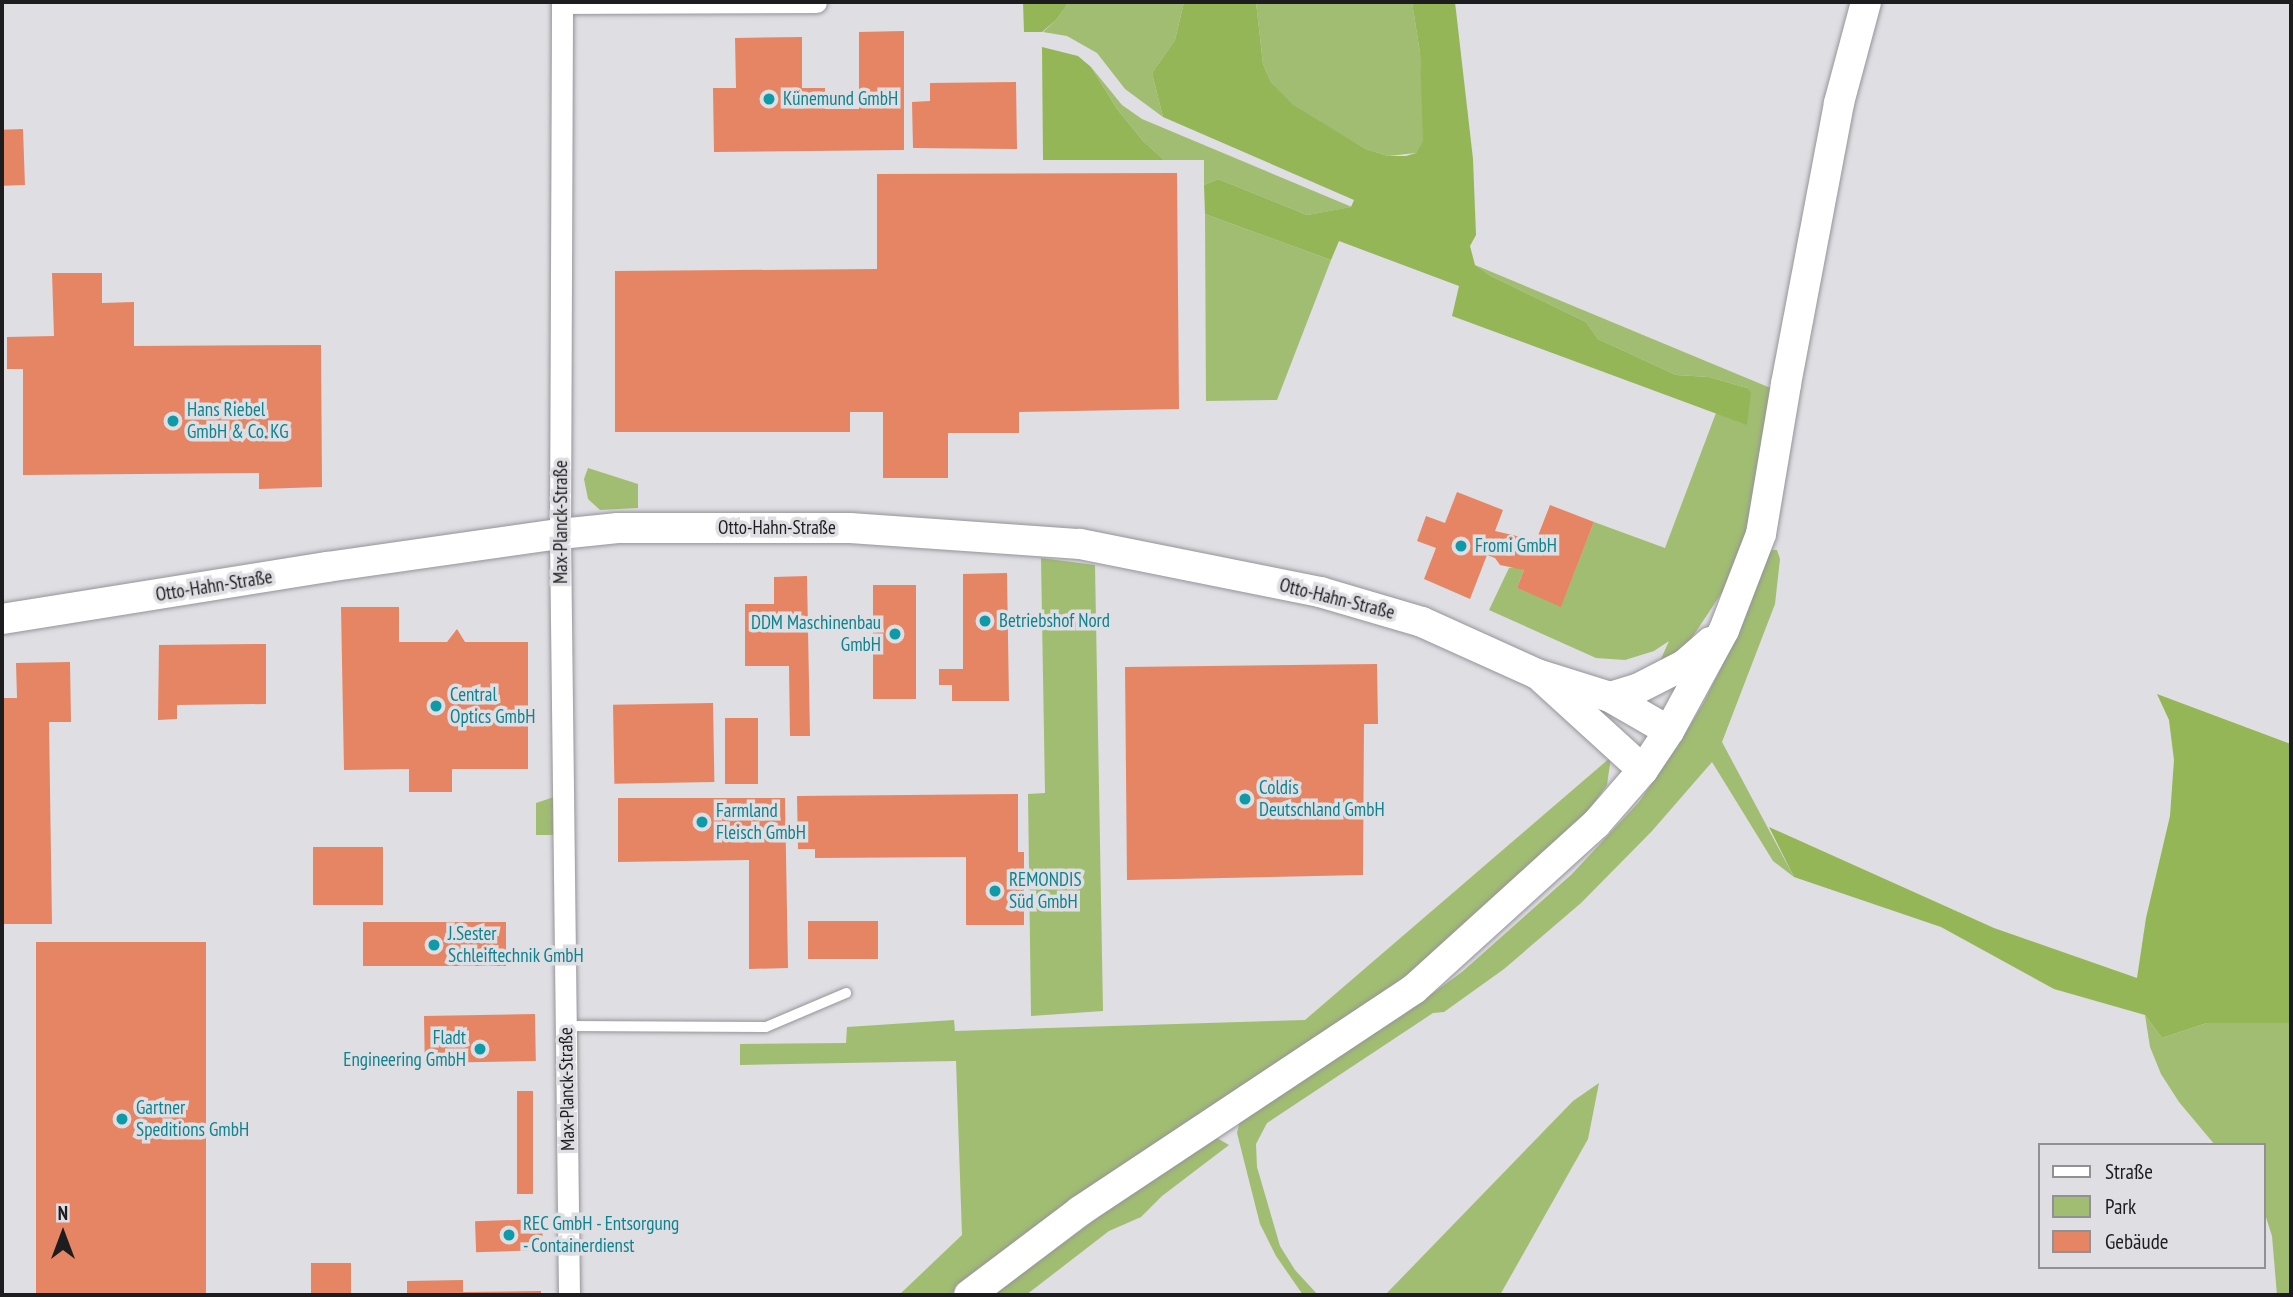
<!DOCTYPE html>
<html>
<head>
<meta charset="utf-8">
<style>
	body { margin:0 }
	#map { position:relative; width:2293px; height:1297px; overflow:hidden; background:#dedee3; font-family:"PT Sans Narrow",sans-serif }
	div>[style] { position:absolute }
	.green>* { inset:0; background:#a1bd72 }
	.forest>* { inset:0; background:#94b657 }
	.building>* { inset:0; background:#e68563; transform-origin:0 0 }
	.roads { filter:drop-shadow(0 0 2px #949499) drop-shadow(0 0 2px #949499) }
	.lane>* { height:10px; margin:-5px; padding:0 5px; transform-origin:5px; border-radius:5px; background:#fff }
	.street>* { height:21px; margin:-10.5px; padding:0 10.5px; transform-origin:10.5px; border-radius:10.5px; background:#fff }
	.secondary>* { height:30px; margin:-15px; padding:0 15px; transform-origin:15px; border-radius:15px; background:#fff }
	.dots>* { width:19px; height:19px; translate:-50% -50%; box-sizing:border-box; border:4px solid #dedee3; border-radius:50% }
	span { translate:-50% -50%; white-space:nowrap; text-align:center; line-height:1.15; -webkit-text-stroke:7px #dedee3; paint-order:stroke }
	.culture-label { font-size:19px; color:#0d838f }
	.left { translate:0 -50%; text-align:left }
	.right { translate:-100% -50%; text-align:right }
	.street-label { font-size:19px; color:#1d1d1f }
	.frame { position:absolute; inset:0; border:4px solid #1d1d1f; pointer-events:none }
	.legend { position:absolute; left:2038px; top:1143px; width:228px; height:126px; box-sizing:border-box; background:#dedee3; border:2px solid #919195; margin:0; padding:9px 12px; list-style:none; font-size:21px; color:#1d1d1f }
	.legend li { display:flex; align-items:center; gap:14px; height:35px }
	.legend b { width:35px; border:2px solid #919195 }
	.north { position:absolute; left:28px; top:1199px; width:70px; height:70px; -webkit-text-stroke:5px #dedee3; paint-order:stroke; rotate:0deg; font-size:19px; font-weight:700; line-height:28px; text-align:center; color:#1d1d1f }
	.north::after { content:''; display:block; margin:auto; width:24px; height:32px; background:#1d1d1f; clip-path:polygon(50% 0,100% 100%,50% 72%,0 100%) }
</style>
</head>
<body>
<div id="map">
	<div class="green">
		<i style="clip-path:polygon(1069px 2px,1184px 2px,1175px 40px,1152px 73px,1163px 117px,1125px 89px,1097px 53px,1067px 36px,1043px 32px,1056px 20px)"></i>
		<i style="clip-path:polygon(1256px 2px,1412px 2px,1420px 53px,1423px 108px,1423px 142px,1416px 153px,1388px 156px,1366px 149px,1293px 106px,1271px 82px,1263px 64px)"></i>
		<i style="clip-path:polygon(1091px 67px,1122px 105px,1142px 119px,1352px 207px,1307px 215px,1218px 179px,1204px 185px,1204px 160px,1164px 160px,1143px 141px,1117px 109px)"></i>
		<i style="clip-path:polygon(1205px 214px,1331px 260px,1277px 400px,1206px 401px)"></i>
		<i style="clip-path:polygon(1475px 265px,1773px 389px,1748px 527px,1731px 579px,1689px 642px,1653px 677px,1669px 641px,1654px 651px,1625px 660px,1596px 658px,1489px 610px,1509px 568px,1517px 567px,1524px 570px,1517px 588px,1561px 606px,1594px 522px,1665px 548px,1716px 413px,1747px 424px,1747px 388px,1709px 377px,1676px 375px,1598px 339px,1586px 322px,1491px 276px)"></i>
		<i style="clip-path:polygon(588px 468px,638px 484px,638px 508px,600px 510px,588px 499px,584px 479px)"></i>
		<i style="clip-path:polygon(1772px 550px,1777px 550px,1780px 559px,1775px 604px,1722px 742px,1794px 877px,1773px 861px,1712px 762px,1652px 831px,1581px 903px,1504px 969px,1444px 1012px,1433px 1013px,1267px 1123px,1256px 1144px,1257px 1167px,1280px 1246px,1295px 1270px,1318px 1295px,1303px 1295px,1276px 1256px,1260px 1224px,1237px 1133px,1240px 1120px,1400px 1017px,1462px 972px,1572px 874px,1639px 802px,1677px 747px,1704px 702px,1732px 645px,1763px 560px)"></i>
		<i style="clip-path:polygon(1041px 558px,1095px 565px,1103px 1011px,1031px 1016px,1028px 794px,1045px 793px)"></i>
		<i style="clip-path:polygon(1611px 757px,1607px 785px,1587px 813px,1418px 967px,1334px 1029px,1036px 1226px,950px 1295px,899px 1295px,962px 1235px,956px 1061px,740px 1065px,740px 1044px,846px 1043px,847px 1027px,954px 1020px,955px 1031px,1305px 1020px)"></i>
		<i style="clip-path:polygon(554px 797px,554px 835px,536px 835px,536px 803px)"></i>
		<i style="clip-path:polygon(2145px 1015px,2162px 1038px,2207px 1023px,2291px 1023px,2291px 1295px,2277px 1295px,2272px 1236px,2263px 1208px,2263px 1145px,2215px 1145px,2179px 1102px,2161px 1074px,2150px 1047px)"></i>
		<i style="clip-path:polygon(1599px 1083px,1588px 1139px,1500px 1295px,1385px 1295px,1573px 1101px)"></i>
		<i style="clip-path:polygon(1217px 1138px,1229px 1145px,1162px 1196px,1141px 1217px,1109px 1231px,1026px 1295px,993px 1295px,1104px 1213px)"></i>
	</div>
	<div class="forest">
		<i style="clip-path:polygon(1023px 2px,1069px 2px,1056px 20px,1042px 32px,1024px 32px)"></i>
		<i style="clip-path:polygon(1184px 2px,1256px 2px,1263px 64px,1271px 82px,1293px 105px,1366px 149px,1388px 156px,1406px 156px,1416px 153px,1423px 141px,1420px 53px,1412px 2px,1455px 2px,1473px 159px,1476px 235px,1470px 246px,1475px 265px,1491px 276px,1586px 322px,1598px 339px,1676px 375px,1709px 377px,1747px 388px,1751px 393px,1747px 425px,1452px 316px,1459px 286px,1339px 241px,1331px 260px,1205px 214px,1204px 185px,1218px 179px,1307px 215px,1351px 207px,1354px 200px,1163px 117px,1152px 73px,1175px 40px)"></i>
		<i style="clip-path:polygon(1042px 47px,1078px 56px,1091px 67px,1117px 109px,1143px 141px,1164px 160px,1043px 160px)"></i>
		<i style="clip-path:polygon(2157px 694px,2291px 744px,2291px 1023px,2207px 1023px,2162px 1038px,2145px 1015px,2054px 989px,1941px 927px,1794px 877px,1769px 827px,1994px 928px,2137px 978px,2146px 918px,2170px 816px,2174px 760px,2169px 720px)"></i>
	</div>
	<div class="building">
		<i style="clip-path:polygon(904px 31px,904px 150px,714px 152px,713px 88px,736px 88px,735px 38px,802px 37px,802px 88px,825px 88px,825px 109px,859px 109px,859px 32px)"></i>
		<i style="clip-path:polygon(1016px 82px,1017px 149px,913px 148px,912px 102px,930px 101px,930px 83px)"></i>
		<i style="left:23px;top:129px;width:56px;height:21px;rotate:88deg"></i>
		<i style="clip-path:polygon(1177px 173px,1179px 409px,1019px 412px,1019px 433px,948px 433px,948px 478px,883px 478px,883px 412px,850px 412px,850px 432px,615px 432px,615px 271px,877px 269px,877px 174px)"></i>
		<i style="clip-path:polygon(52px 273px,102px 273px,102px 303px,134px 302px,134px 346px,321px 345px,322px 487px,259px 489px,259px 473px,23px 475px,23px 369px,7px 369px,7px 337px,54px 336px)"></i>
		<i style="clip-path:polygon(1457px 492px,1503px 510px,1495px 531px,1521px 537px,1534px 546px,1550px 505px,1594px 522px,1561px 607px,1517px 588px,1524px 570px,1500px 565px,1495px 558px,1487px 555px,1470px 599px,1424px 579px,1436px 548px,1417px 541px,1426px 516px,1445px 523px)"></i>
		<i style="clip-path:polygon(1007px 573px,1009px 701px,952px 701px,952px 685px,939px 685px,939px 669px,963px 669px,963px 574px)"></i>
		<i style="clip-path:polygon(807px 576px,810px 736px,790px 736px,789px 666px,745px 666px,745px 604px,774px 604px,774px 577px)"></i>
		<i style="left:873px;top:585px;width:43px;height:114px"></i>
		<i style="clip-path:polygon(341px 607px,399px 607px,399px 642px,447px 642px,457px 629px,465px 642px,528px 642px,528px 769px,452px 769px,452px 792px,409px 792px,409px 769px,344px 770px)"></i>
		<i style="clip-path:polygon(266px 644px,266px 704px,177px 705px,177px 719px,158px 720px,159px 645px)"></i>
		<i style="clip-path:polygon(70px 662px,71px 722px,49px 722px,52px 924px,2px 924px,2px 698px,17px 698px,16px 663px)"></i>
		<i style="clip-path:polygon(1377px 664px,1378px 724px,1364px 724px,1363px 875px,1127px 880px,1125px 667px)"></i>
		<i style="left:713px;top:703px;width:79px;height:100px;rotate:89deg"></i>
		<i style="left:725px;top:718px;width:33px;height:66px"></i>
		<i style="clip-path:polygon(1018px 794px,1018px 852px,1024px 852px,1024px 925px,966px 925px,966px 857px,815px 858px,815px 849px,798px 849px,797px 796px)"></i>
		<i style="clip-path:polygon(618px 798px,785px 798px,788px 968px,749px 969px,749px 860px,618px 862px)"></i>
		<i style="left:313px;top:847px;width:70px;height:58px"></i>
		<i style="left:808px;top:921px;width:70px;height:38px"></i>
		<i style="left:506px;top:922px;width:44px;height:143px;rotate:90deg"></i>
		<i style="left:36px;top:942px;width:170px;height:353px"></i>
		<i style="left:535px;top:1014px;width:47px;height:111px;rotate:89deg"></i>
		<i style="left:517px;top:1091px;width:16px;height:103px"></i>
		<i style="left:542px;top:1219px;width:31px;height:67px;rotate:88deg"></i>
		<i style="left:311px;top:1263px;width:40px;height:32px"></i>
		<i style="clip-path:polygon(463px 1280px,463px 1292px,541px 1291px,541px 1295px,407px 1295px,407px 1281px)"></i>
	</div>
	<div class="roads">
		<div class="lane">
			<i style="left:566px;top:1026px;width:200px;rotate:0.3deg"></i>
			<i style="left:766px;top:1027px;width:87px;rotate:-23deg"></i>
		</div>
		<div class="street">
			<i style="left:569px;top:1295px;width:761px;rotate:-90.68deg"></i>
			<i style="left:560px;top:534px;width:531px;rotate:-89.78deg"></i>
			<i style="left:562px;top:3px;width:254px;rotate:-0.2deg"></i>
		</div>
		<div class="secondary">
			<i style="left:2px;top:619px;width:329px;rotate:-9.1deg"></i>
			<i style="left:327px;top:567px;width:235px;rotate:-8.1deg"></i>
			<i style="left:560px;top:534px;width:58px;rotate:-5.9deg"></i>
			<i style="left:618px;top:528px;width:232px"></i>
			<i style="left:850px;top:528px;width:231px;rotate:4deg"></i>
			<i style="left:1080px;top:544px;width:245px;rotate:11.3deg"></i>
			<i style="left:1320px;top:592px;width:106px;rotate:16.4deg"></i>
			<i style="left:1422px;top:622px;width:126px;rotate:24.3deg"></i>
			<i style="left:1537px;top:674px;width:77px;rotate:17.5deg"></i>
			<i style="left:1610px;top:697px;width:68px;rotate:30deg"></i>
			<i style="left:1543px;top:679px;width:135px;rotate:42.3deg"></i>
			<i style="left:1610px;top:697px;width:28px;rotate:-17deg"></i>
			<i style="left:1637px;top:689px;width:53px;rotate:-27.1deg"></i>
			<i style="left:1684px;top:665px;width:35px;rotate:-41deg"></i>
			<i style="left:969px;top:1295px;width:139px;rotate:-37.1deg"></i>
			<i style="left:1080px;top:1211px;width:401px;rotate:-33.6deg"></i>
			<i style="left:1414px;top:989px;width:246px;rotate:-42.2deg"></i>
			<i style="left:1596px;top:824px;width:72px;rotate:-49deg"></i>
			<i style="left:1643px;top:770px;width:47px;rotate:-56.3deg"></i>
			<i style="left:1669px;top:731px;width:115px;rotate:-61.4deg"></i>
			<i style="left:1724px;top:630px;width:103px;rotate:-68.9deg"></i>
			<i style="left:1761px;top:534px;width:152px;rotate:-80.5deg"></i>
			<i style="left:1786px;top:384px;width:286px;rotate:-79.3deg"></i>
			<i style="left:1839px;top:103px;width:105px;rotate:-75deg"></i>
		</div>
	</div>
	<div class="dots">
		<i style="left:769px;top:99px;background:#0f9aa8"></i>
		<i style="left:173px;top:421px;background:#0f9aa8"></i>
		<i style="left:1461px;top:546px;background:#0f9aa8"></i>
		<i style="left:985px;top:621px;background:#0f9aa8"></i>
		<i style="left:895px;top:634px;background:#0f9aa8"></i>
		<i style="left:436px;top:706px;background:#0f9aa8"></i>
		<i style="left:1245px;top:799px;background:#0f9aa8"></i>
		<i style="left:702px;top:822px;background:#0f9aa8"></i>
		<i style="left:995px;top:891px;background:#0f9aa8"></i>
		<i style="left:434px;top:945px;background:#0f9aa8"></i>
		<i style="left:480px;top:1049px;background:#0f9aa8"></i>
		<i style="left:122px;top:1119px;background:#0f9aa8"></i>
		<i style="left:509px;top:1235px;background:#0f9aa8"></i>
	</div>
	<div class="culture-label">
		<span class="left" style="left:783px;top:99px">Künemund GmbH</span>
		<span class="left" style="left:187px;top:421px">Hans Riebel<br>GmbH &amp; Co. KG</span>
		<span class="left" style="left:1475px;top:546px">Fromi GmbH</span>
		<span class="left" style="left:999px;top:621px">Betriebshof Nord</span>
		<span class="right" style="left:881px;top:634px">DDM Maschinenbau<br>GmbH</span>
		<span class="left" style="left:450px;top:706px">Central<br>Optics GmbH</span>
		<span class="left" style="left:1259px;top:799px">Coldis<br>Deutschland GmbH</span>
		<span class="left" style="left:716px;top:822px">Farmland<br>Fleisch GmbH</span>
		<span class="left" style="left:1009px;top:891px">REMONDIS<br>Süd GmbH</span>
		<span class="left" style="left:448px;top:945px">J.Sester<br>Schleiftechnik GmbH</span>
		<span class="right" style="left:466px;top:1049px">Fladt<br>Engineering GmbH</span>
		<span class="left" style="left:136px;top:1119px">Gartner<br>Speditions GmbH</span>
		<span class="left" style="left:523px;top:1235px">REC GmbH - Entsorgung<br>- Containerdienst</span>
	</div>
	<div class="street-label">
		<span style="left:561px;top:522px;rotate:-90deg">Max-Planck-Straße</span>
		<span style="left:777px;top:528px">Otto-Hahn-Straße</span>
		<span style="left:214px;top:586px;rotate:-9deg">Otto-Hahn-Straße</span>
		<span style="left:1337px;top:599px;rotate:14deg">Otto-Hahn-Straße</span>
		<span style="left:567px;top:1089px;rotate:-91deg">Max-Planck-Straße</span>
	</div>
	<div class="frame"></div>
	<ul class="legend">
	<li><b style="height:9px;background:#fff"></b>Straße</li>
	<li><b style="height:19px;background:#a1bd72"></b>Park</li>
	<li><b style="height:19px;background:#e68563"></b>Gebäude</li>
	</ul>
	<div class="north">N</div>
</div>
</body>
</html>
